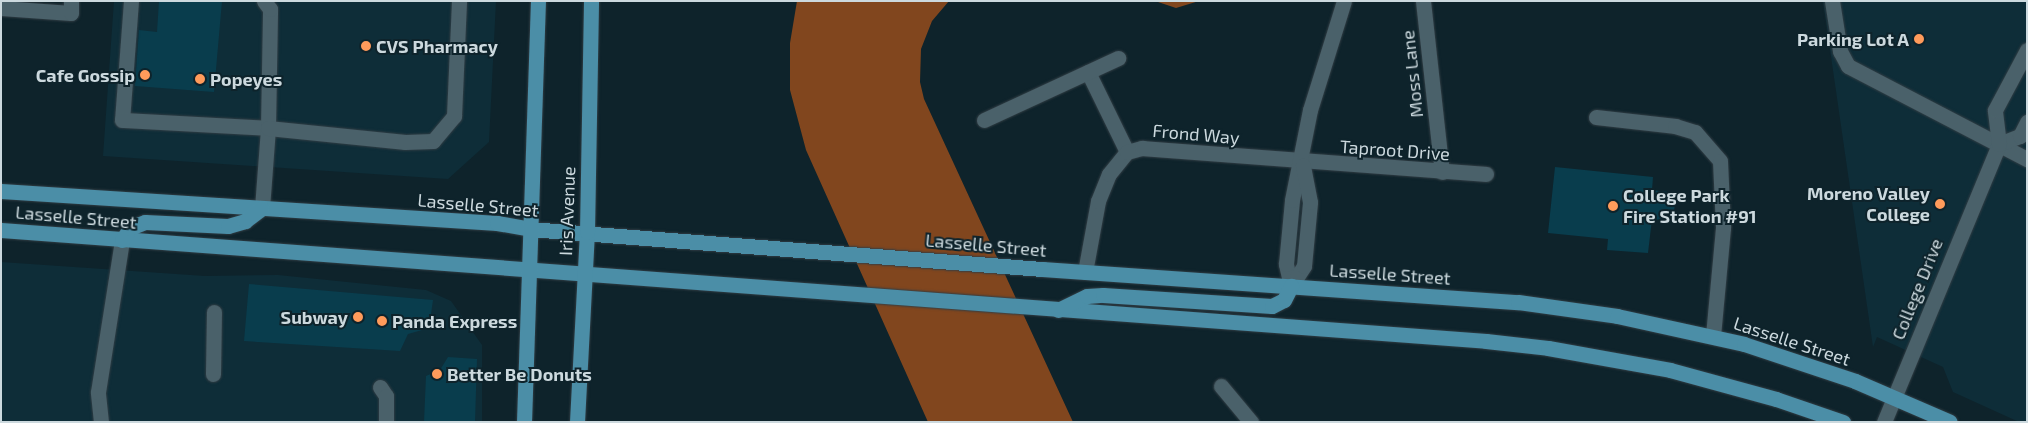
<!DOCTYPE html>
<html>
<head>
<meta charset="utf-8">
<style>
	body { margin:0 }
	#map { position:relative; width:2028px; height:423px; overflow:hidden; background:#0e232b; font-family:"Exo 2",sans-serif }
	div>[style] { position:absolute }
	.built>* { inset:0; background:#0e2d38 }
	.water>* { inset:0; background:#81461e }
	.building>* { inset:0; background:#093d4d }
	.roads { filter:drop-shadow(0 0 1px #313d44) drop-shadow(0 0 1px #313d44) }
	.minor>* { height:15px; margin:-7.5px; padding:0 7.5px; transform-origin:7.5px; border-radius:7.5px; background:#4a616a }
	.major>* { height:15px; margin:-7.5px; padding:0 7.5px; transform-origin:7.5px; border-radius:7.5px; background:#4b8ea7 }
	.dots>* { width:14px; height:14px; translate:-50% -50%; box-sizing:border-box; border:2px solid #0e232b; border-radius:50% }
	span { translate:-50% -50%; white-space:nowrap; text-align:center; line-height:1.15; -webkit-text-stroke:4px #0e232b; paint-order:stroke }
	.poi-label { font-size:18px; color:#ccd9de; font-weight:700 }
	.right { translate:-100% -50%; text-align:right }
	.left { translate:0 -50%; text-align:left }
	.street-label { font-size:18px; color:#ccd9de }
	.frame { position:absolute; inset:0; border:2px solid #ccd9de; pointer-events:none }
</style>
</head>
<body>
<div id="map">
	<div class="built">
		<i style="clip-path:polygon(114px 1px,496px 1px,489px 142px,448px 179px,103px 156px)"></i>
		<i style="clip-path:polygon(1823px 1px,2027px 1px,2027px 422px,2019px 422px,1953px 392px,1943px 367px,1877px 337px,1873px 347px)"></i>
		<i style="clip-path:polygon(1px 262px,205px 276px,278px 275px,426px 290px,451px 301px,482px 345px,482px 422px,1px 422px)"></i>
	</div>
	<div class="water">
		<i style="clip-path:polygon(797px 1px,949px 1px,932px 21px,921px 49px,920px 82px,924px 99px,1073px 422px,928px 422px,806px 150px,790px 90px,790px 43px)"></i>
		<i style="clip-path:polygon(1155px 1px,1199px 1px,1176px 8px)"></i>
	</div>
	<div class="building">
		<i style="clip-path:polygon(159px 1px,222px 1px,214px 92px,135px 86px,139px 30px,157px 32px)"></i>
		<i style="clip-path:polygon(1555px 167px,1653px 177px,1652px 190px,1676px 193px,1673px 221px,1652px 219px,1648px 253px,1607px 250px,1608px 239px,1548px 233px)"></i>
		<i style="clip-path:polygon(249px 284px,433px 300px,429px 328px,408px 334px,400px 351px,244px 341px)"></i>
		<i style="clip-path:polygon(448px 357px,477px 359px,475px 422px,424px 422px,426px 376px,440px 370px)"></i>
	</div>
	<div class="roads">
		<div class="minor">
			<i style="left:131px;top:1px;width:119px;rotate:94.3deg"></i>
			<i style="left:122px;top:120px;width:146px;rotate:3.1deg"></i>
			<i style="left:268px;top:128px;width:119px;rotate:-89deg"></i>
			<i style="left:270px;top:9px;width:10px;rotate:-127deg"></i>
			<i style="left:1423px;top:1px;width:172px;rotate:83.7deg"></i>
			<i style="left:1832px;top:1px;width:51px;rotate:80.9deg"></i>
			<i style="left:1840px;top:51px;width:17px;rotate:62deg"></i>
			<i style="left:1848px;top:66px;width:202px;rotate:27.5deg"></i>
			<i style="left:1px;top:8px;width:70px;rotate:4.1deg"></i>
			<i style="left:71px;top:13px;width:12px;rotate:-90deg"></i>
			<i style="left:1088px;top:72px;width:89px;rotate:64deg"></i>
			<i style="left:1596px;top:117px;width:80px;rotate:6.5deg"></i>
			<i style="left:1675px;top:126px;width:21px;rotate:17deg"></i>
			<i style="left:1695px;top:132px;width:38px;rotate:49deg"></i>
			<i style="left:1720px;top:161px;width:67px;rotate:87.4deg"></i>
			<i style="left:1723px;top:228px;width:108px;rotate:95.3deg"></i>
			<i style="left:984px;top:120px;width:148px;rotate:-24.8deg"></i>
			<i style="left:1999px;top:144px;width:22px;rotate:-21deg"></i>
			<i style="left:2020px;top:136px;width:16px;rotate:-63deg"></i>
			<i style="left:262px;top:208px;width:80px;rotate:-85.7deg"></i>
			<i style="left:268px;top:128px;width:138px;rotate:5.8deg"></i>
			<i style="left:405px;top:142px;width:28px;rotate:-2deg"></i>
			<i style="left:433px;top:141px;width:33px;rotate:-50deg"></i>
			<i style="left:454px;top:116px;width:115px;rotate:-87.5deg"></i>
			<i style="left:1085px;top:272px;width:72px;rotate:-79.6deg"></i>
			<i style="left:1098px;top:201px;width:29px;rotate:-68deg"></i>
			<i style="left:1109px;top:174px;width:28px;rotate:-51deg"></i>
			<i style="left:1127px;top:152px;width:16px;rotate:-15deg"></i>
			<i style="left:1142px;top:148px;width:345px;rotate:4.3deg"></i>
			<i style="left:1291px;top:286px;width:23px;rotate:-103deg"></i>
			<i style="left:1286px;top:264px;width:64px;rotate:-84.6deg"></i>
			<i style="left:1292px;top:200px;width:92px;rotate:-78.7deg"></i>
			<i style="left:1310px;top:110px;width:114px;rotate:-72.7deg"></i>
			<i style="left:1291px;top:286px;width:24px;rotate:-57deg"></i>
			<i style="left:1304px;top:266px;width:64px;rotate:-84.6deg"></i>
			<i style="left:1310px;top:202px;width:37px;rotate:-101deg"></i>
			<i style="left:213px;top:374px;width:62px;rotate:-89.1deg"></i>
			<i style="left:1221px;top:386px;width:47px;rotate:50.2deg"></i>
			<i style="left:380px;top:387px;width:11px;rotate:56deg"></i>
			<i style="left:386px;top:396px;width:26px;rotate:90deg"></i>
			<i style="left:101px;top:422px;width:30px;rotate:-96deg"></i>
			<i style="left:98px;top:392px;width:154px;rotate:-81deg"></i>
			<i style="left:1884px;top:422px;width:301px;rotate:-67.5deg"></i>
			<i style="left:1999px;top:144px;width:34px;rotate:-97deg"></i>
			<i style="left:1995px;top:110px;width:68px;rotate:-61.9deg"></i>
		</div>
		<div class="major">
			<i style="left:1px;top:191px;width:497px;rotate:3.7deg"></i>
			<i style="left:497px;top:223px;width:34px;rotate:10deg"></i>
			<i style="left:530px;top:229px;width:514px;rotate:4.47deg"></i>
			<i style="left:1042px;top:269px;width:477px;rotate:4deg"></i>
			<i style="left:1518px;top:302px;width:100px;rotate:8deg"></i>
			<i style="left:1617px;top:316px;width:130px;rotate:12.4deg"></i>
			<i style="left:1744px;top:344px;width:117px;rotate:18.4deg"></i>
			<i style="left:1855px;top:381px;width:103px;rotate:23.3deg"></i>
			<i style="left:1px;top:230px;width:1489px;rotate:4.27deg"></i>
			<i style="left:1486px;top:341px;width:62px;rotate:6.4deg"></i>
			<i style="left:1548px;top:348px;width:124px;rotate:10.2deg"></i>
			<i style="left:1670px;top:370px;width:110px;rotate:15.3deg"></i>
			<i style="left:1776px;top:399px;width:71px;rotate:18.9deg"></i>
			<i style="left:122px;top:240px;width:14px;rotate:-56deg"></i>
			<i style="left:130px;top:228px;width:16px;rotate:-22deg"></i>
			<i style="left:145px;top:222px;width:83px;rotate:2.8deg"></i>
			<i style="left:228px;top:226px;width:18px;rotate:-16deg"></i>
			<i style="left:245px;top:221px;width:21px;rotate:-37deg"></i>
			<i style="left:1058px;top:310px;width:32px;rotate:-26deg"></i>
			<i style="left:1087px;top:296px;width:16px;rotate:-4deg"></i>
			<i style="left:1103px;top:295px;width:169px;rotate:3.7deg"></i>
			<i style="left:1272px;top:306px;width:13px;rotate:-27deg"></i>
			<i style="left:1284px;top:300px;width:16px;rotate:-63deg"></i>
			<i style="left:524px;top:422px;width:421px;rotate:-88.1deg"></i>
			<i style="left:577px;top:422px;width:190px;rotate:-87deg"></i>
			<i style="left:587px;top:232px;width:231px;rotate:-89deg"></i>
		</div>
	</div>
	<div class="dots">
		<i style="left:1919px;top:39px;background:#ff9b5b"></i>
		<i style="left:366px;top:46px;background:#ff9b5b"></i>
		<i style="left:145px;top:75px;background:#ff9b5b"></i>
		<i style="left:200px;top:79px;background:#ff9b5b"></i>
		<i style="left:1940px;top:204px;background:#ff9b5b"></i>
		<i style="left:1613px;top:206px;background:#ff9b5b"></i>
		<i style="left:358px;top:317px;background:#ff9b5b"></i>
		<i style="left:382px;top:321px;background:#ff9b5b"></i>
		<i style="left:437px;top:374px;background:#ff9b5b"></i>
	</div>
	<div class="poi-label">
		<span class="right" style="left:1909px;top:39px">Parking Lot A</span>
		<span class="left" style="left:376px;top:46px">CVS Pharmacy</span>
		<span class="right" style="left:135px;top:75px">Cafe Gossip</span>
		<span class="left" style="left:210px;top:79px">Popeyes</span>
		<span class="right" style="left:1930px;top:204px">Moreno Valley<br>College</span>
		<span class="left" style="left:1623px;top:206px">College Park<br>Fire Station #91</span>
		<span class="right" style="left:348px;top:317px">Subway</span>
		<span class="left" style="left:392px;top:321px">Panda Express</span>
		<span class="left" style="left:447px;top:374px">Better Be Donuts</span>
	</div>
	<div class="street-label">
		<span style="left:1412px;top:74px;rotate:-96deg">Moss Lane</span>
		<span style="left:1196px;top:134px;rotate:5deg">Frond Way</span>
		<span style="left:1395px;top:150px;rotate:4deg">Taproot Drive</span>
		<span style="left:478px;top:205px;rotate:5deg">Lasselle Street</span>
		<span style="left:567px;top:211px;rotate:-88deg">Iris Avenue</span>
		<span style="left:76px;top:217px;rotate:5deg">Lasselle Street</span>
		<span style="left:986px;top:245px;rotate:5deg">Lasselle Street</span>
		<span style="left:1390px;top:274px;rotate:4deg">Lasselle Street</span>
		<span style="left:1917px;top:289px;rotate:-68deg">College Drive</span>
		<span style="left:1792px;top:341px;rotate:18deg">Lasselle Street</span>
	</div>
	<div class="frame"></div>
</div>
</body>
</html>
